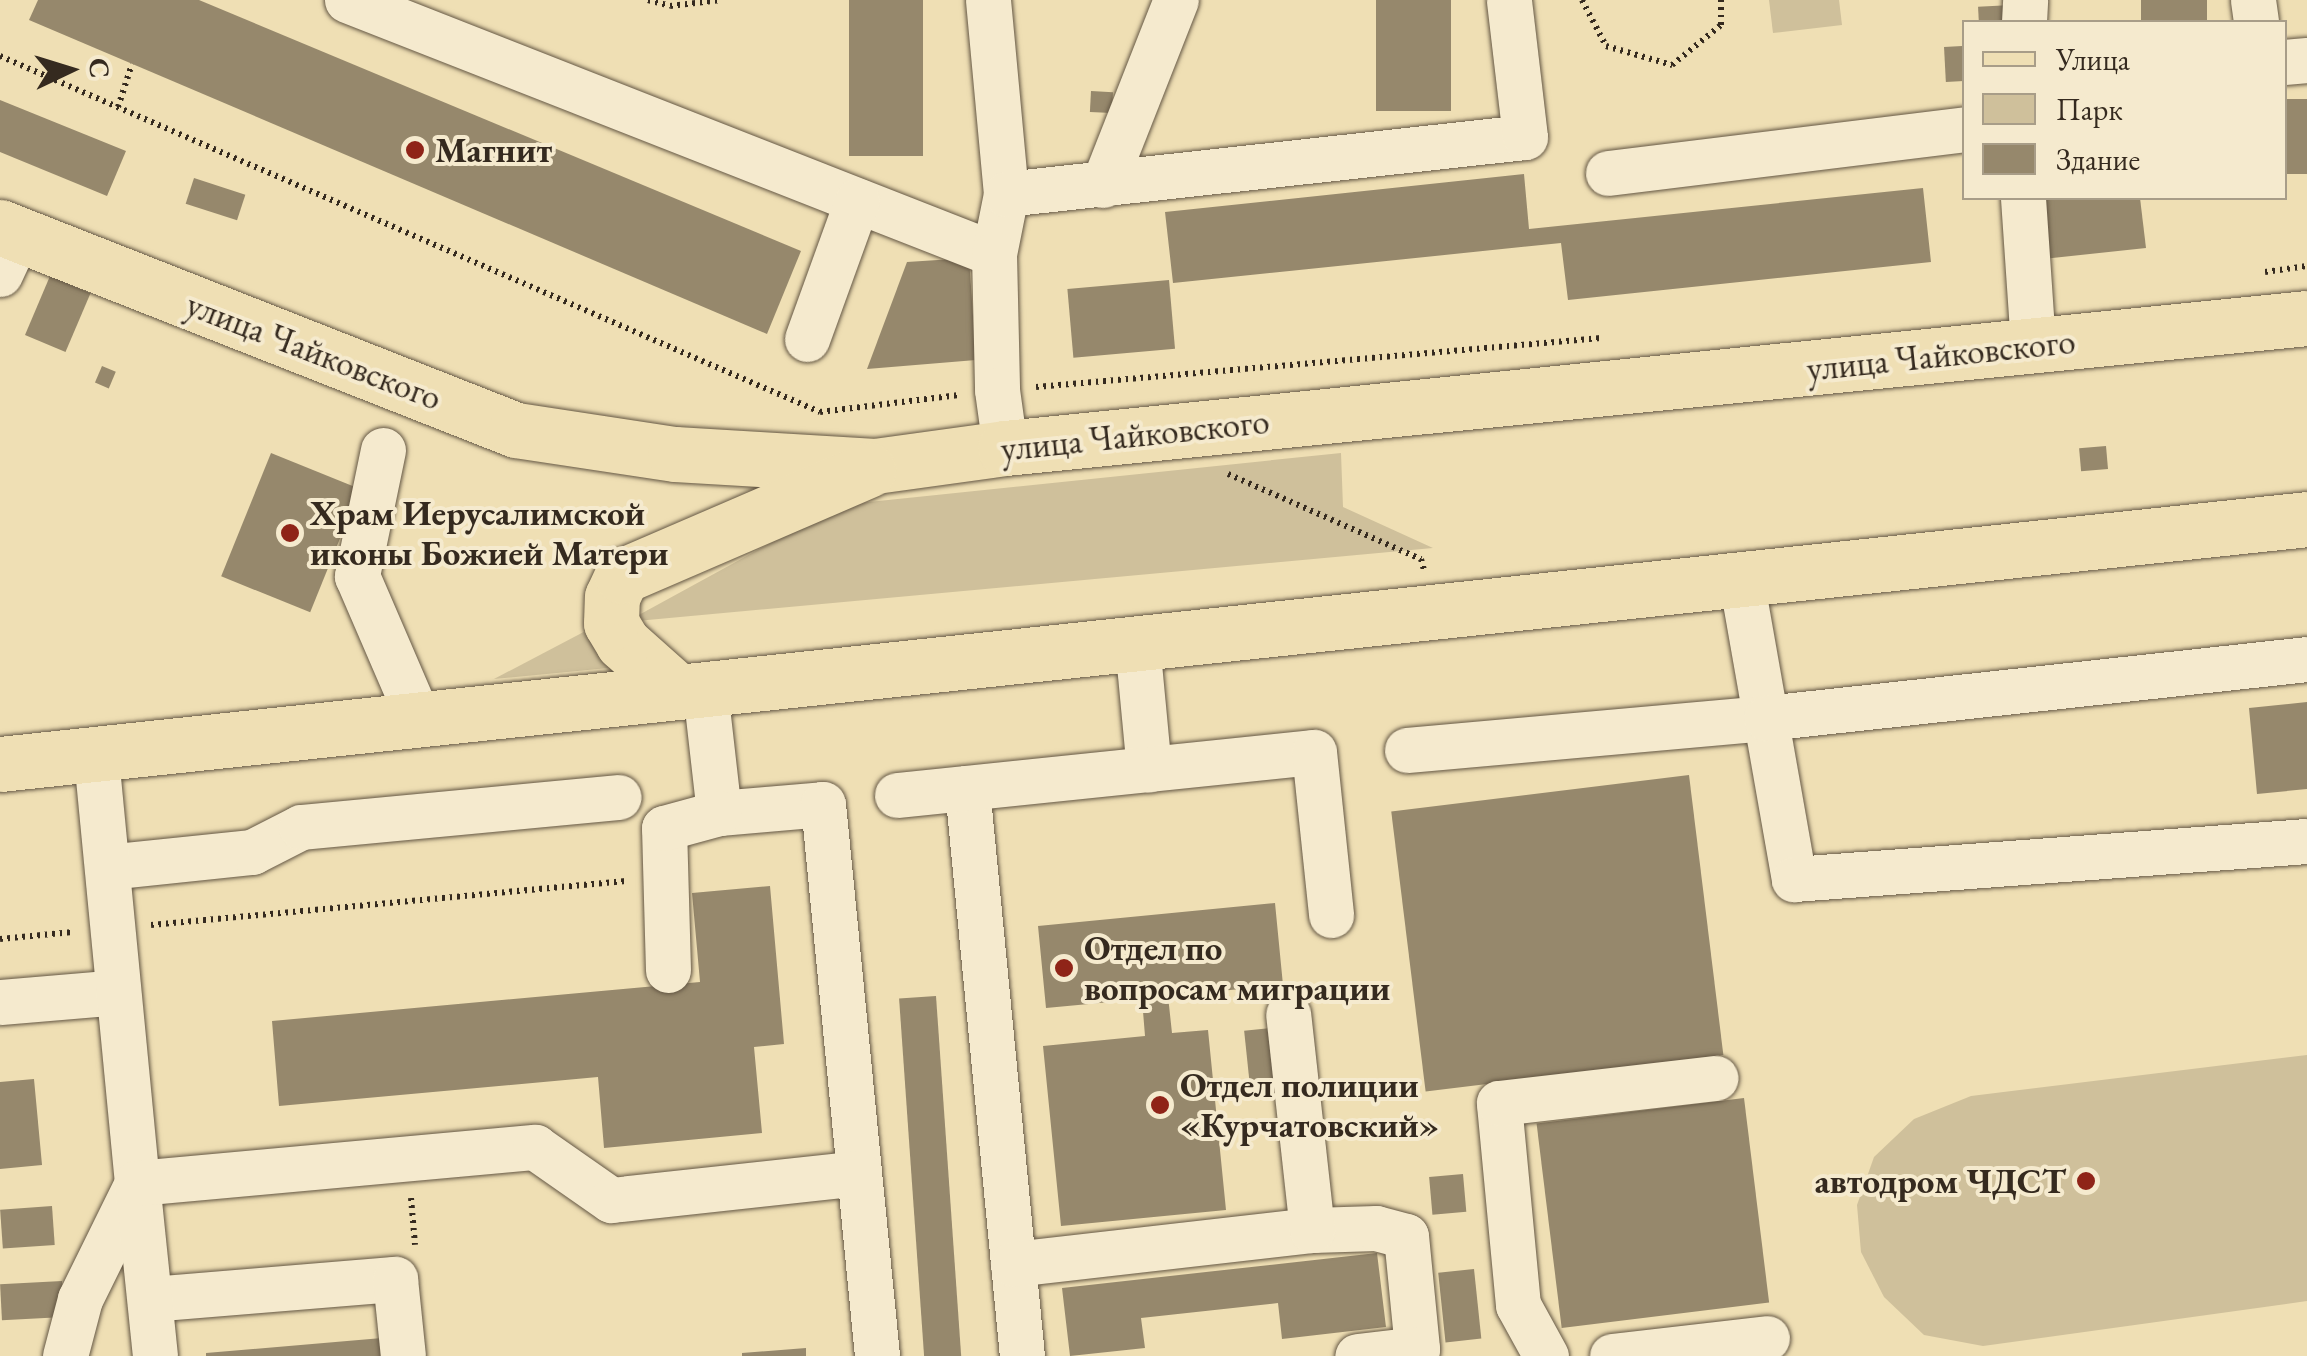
<!DOCTYPE html>
<html>
<head>
<meta charset="utf-8">
<style>
	body { margin:0 }
	#map { position:relative; width:2307px; height:1356px; overflow:hidden; background:#efdfb4; font-family:"EB Garamond",serif }
	div>[style] { position:absolute }
	.green>* { inset:0; background:#cfc09b }
	.building>* { inset:0; background:#96886c; transform-origin:0 0 }
	.path>* { height:6px; margin-top:-3px; transform-origin:0; background:repeating-linear-gradient(90deg,#352a1f 0 2.5px,transparent 0 7.5px) }
	.roads { filter:drop-shadow(0 0 2px #645744) drop-shadow(0 0 2px #645744) }
	.minor>* { height:45px; margin:-22.5px; padding:0 22.5px; transform-origin:22.5px; border-radius:22.5px; background:#f5eace }
	.major>* { height:55px; margin:-27.5px; padding:0 27.5px; transform-origin:27.5px; border-radius:27.5px; background:#efdfb4 }
	.dots>* { width:28px; height:28px; translate:-50% -50%; box-sizing:border-box; border:5px solid #f5eace; border-radius:50% }
	span { translate:-50% -50%; white-space:nowrap; text-align:center; line-height:1.15; -webkit-text-stroke:8px #f5eace; paint-order:stroke }
	.poi-label { font-size:35px; color:#352a1f; font-weight:700 }
	.left { translate:0 -50%; text-align:left }
	.right { translate:-100% -50%; text-align:right }
	.street-label { font-size:35px; color:#352a1f }
	.legend { position:absolute; left:1962px; top:20px; width:325px; height:180px; box-sizing:border-box; background:#f5eace; border:2px solid #a89d88; margin:0; padding:12px 18px; list-style:none; font-size:30px; color:#352a1f }
	.legend li { display:flex; align-items:center; gap:20px; height:50px }
	.legend b { width:50px; border:2px solid #a89d88 }
	.north { position:absolute; left:20px; top:20px; width:100px; height:100px; -webkit-text-stroke:8px #f5eace; paint-order:stroke; rotate:86deg; font-size:28px; font-weight:700; line-height:40px; text-align:center; color:#352a1f }
	.north::after { content:''; display:block; margin:auto; width:35px; height:45px; background:#352a1f; clip-path:polygon(50% 0,100% 100%,50% 72%,0 100%) }
</style>
</head>
<body>
<div id="map">
	<div class="green">
		<i style="clip-path:polygon(1769px 0,1839px 0,1842px 25px,1773px 33px)"></i>
		<i style="clip-path:polygon(1341px 453px,1343px 507px,1433px 548px,626px 622px,840px 505px)"></i>
		<i style="clip-path:polygon(595px 626px,608px 668px,494px 679px)"></i>
		<i style="clip-path:polygon(2307px 1055px,2307px 1301px,1983px 1346px,1924px 1335px,1884px 1297px,1861px 1252px,1857px 1205px,1874px 1157px,1914px 1119px,1971px 1096px)"></i>
	</div>
	<div class="building">
		<i style="clip-path:polygon(38px 0,199px 0,801px 251px,767px 334px,29px 20px)"></i>
		<i style="left:849px;top:0;width:74px;height:156px"></i>
		<i style="left:1376px;top:0;width:75px;height:111px"></i>
		<i style="left:2141px;top:0;width:66px;height:22px"></i>
		<i style="left:2012px;top:5px;width:17px;height:34px;rotate:87deg"></i>
		<i style="left:1962px;top:46px;width:35px;height:18px;rotate:87deg"></i>
		<i style="left:1091px;top:91px;width:22px;height:21px;rotate:3deg"></i>
		<i style="left:2307px;top:99px;width:75px;height:23px;rotate:90deg"></i>
		<i style="clip-path:polygon(0 100px,126px 151px,107px 196px,0 152px)"></i>
		<i style="clip-path:polygon(1524px 174px,1529px 229px,1923px 188px,1931px 262px,1568px 300px,1561px 243px,1173px 283px,1165px 212px)"></i>
		<i style="left:194px;top:178px;width:54px;height:27px;rotate:18deg"></i>
		<i style="clip-path:polygon(2037px 198px,2140px 198px,2146px 248px,2043px 259px)"></i>
		<i style="clip-path:polygon(969px 258px,976px 360px,867px 369px,907px 262px)"></i>
		<i style="left:50px;top:276px;width:44px;height:64px;rotate:23deg"></i>
		<i style="left:1169px;top:280px;width:69px;height:102px;rotate:85deg"></i>
		<i style="left:102px;top:366px;width:15px;height:18px;rotate:23deg"></i>
		<i style="left:2106px;top:446px;width:23px;height:27px;rotate:85deg"></i>
		<i style="left:271px;top:453px;width:96px;height:133px;rotate:22deg"></i>
		<i style="clip-path:polygon(2307px 702px,2307px 789px,2257px 794px,2249px 708px)"></i>
		<i style="left:1689px;top:775px;width:282px;height:300px;rotate:83deg"></i>
		<i style="clip-path:polygon(770px 886px,784px 1044px,754px 1047px,762px 1133px,604px 1148px,598px 1077px,279px 1106px,272px 1021px,700px 982px,692px 893px)"></i>
		<i style="clip-path:polygon(1275px 903px,1283px 985px,1168px 996px,1172px 1033px,1208px 1030px,1226px 1210px,1061px 1226px,1043px 1046px,1145px 1036px,1142px 999px,1046px 1008px,1038px 926px)"></i>
		<i style="left:936px;top:996px;width:361px;height:37px;rotate:86deg"></i>
		<i style="left:1271px;top:1028px;width:66px;height:27px;rotate:84deg"></i>
		<i style="clip-path:polygon(34px 1079px,42px 1165px,0 1169px,0 1082px)"></i>
		<i style="left:1744px;top:1098px;width:206px;height:209px;rotate:83deg"></i>
		<i style="left:1463px;top:1174px;width:38px;height:34px;rotate:85deg"></i>
		<i style="left:52px;top:1206px;width:39px;height:52px;rotate:86deg"></i>
		<i style="clip-path:polygon(1377px 1253px,1386px 1327px,1282px 1339px,1278px 1303px,1141px 1318px,1145px 1348px,1070px 1356px,1062px 1288px)"></i>
		<i style="left:1474px;top:1269px;width:70px;height:36px;rotate:84deg"></i>
		<i style="left:62px;top:1281px;width:36px;height:62px;rotate:87deg"></i>
		<i style="clip-path:polygon(382px 1338px,383px 1356px,206px 1356px,206px 1353px)"></i>
		<i style="clip-path:polygon(806px 1348px,806px 1356px,742px 1356px,742px 1353px)"></i>
	</div>
	<div class="path">
		<i style="left:648px;top:0;width:23px;rotate:15deg"></i>
		<i style="left:670px;top:6px;width:51px;rotate:-6.7deg"></i>
		<i style="left:1582px;top:0;width:52px;rotate:62.4deg"></i>
		<i style="left:1606px;top:46px;width:69px;rotate:16.1deg"></i>
		<i style="left:1672px;top:65px;width:63px;rotate:-39.2deg"></i>
		<i style="left:1721px;top:25px;width:25px;rotate:-90deg"></i>
		<i style="left:0;top:56px;width:894px;rotate:23.47deg"></i>
		<i style="left:820px;top:412px;width:140px;rotate:-7deg"></i>
		<i style="left:118px;top:107px;width:45px;rotate:-72deg"></i>
		<i style="left:2265px;top:272px;width:42px;rotate:-8.1deg"></i>
		<i style="left:1036px;top:387px;width:567px;rotate:-4.96deg"></i>
		<i style="left:1228px;top:474px;width:211px;rotate:23.8deg"></i>
		<i style="left:1421px;top:559px;width:11px;rotate:75deg"></i>
		<i style="left:151px;top:925px;width:477px;rotate:-5.3deg"></i>
		<i style="left:0;top:939px;width:73px;rotate:-5.5deg"></i>
		<i style="left:411px;top:1198px;width:47px;rotate:85.1deg"></i>
	</div>
	<div class="roads">
		<div class="minor">
			<i style="left:347px;top:0;width:695px;rotate:21.43deg"></i>
			<i style="left:988px;top:0;width:195px;rotate:84.7deg"></i>
			<i style="left:1006px;top:194px;width:61px;rotate:101.3deg"></i>
			<i style="left:994px;top:254px;width:136px;rotate:88.7deg"></i>
			<i style="left:997px;top:390px;width:59px;rotate:82.1deg"></i>
			<i style="left:2253px;top:0;width:22px;rotate:82deg"></i>
			<i style="left:2024px;top:22px;width:22px;rotate:-87deg"></i>
			<i style="left:2284px;top:62px;width:23px;rotate:-5deg"></i>
			<i style="left:1608px;top:173px;width:359px;rotate:-7deg"></i>
			<i style="left:1103px;top:185px;width:199px;rotate:-68.5deg"></i>
			<i style="left:1006px;top:194px;width:522px;rotate:-6.27deg"></i>
			<i style="left:1525px;top:137px;width:138px;rotate:-96.7deg"></i>
			<i style="left:2023px;top:198px;width:148px;rotate:86.1deg"></i>
			<i style="left:0;top:274px;width:43px;rotate:-65.2deg"></i>
			<i style="left:807px;top:339px;width:147px;rotate:-70.1deg"></i>
			<i style="left:383px;top:450px;width:129px;rotate:101.7deg"></i>
			<i style="left:357px;top:576px;width:157px;rotate:66.7deg"></i>
			<i style="left:1741px;top:579px;width:305px;rotate:80deg"></i>
			<i style="left:1794px;top:879px;width:514px;rotate:-4.24deg"></i>
			<i style="left:1137px;top:643px;width:127px;rotate:84.6deg"></i>
			<i style="left:705px;top:690px;width:124px;rotate:83.5deg"></i>
			<i style="left:719px;top:813px;width:104px;rotate:-4.9deg"></i>
			<i style="left:823px;top:804px;width:555px;rotate:84.41deg"></i>
			<i style="left:1407px;top:750px;width:360px;rotate:-5.1deg"></i>
			<i style="left:1766px;top:718px;width:544px;rotate:-6.22deg"></i>
			<i style="left:967px;top:788px;width:571px;rotate:84.47deg"></i>
			<i style="left:897px;top:795px;width:419px;rotate:-5.9deg"></i>
			<i style="left:1314px;top:752px;width:164px;rotate:84deg"></i>
			<i style="left:107px;top:867px;width:146px;rotate:-5.9deg"></i>
			<i style="left:252px;top:852px;width:55px;rotate:-27deg"></i>
			<i style="left:301px;top:827px;width:319px;rotate:-5.4deg"></i>
			<i style="left:668px;top:970px;width:142px;rotate:-91.6deg"></i>
			<i style="left:664px;top:828px;width:57px;rotate:-15.3deg"></i>
			<i style="left:0;top:1002px;width:118px;rotate:-4.8deg"></i>
			<i style="left:1312px;top:1230px;width:64px;rotate:-1.8deg"></i>
			<i style="left:1376px;top:1228px;width:31px;rotate:15deg"></i>
			<i style="left:1406px;top:1236px;width:114px;rotate:84.4deg"></i>
			<i style="left:1417px;top:1349px;width:60px;rotate:173.3deg"></i>
			<i style="left:1013px;top:1264px;width:301px;rotate:-6.5deg"></i>
			<i style="left:1312px;top:1230px;width:217px;rotate:-96.3deg"></i>
			<i style="left:150px;top:1299px;width:246px;rotate:-4.7deg"></i>
			<i style="left:395px;top:1279px;width:77px;rotate:84.1deg"></i>
			<i style="left:65px;top:1356px;width:59px;rotate:-75.3deg"></i>
			<i style="left:80px;top:1299px;width:129px;rotate:-63.8deg"></i>
			<i style="left:137px;top:1183px;width:431px;rotate:-95.5deg"></i>
			<i style="left:155px;top:1356px;width:174px;rotate:-95.9deg"></i>
			<i style="left:137px;top:1183px;width:400px;rotate:-5.2deg"></i>
			<i style="left:535px;top:1147px;width:93px;rotate:34.9deg"></i>
			<i style="left:611px;top:1200px;width:249px;rotate:-6.2deg"></i>
			<i style="left:1546px;top:1356px;width:58px;rotate:-118.8deg"></i>
			<i style="left:1518px;top:1305px;width:203px;rotate:-95.4deg"></i>
			<i style="left:1499px;top:1103px;width:218px;rotate:-6.6deg"></i>
			<i style="left:1612px;top:1356px;width:156px;rotate:-6.6deg"></i>
		</div>
		<div class="major">
			<i style="left:0;top:227px;width:554px;rotate:21.48deg"></i>
			<i style="left:516px;top:430px;width:161px;rotate:8.6deg"></i>
			<i style="left:675px;top:454px;width:200px;rotate:3.4deg"></i>
			<i style="left:875px;top:466px;width:131px;rotate:-7.9deg"></i>
			<i style="left:1005px;top:448px;width:1308px;rotate:-5.7deg"></i>
			<i style="left:678px;top:692px;width:74px;rotate:-138.3deg"></i>
			<i style="left:623px;top:643px;width:23px;rotate:-121deg"></i>
			<i style="left:611px;top:623px;width:26px;rotate:-88deg"></i>
			<i style="left:612px;top:597px;width:23px;rotate:-65deg"></i>
			<i style="left:622px;top:576px;width:268px;rotate:-23.3deg"></i>
			<i style="left:0;top:764px;width:2320px;rotate:-6.06deg"></i>
		</div>
	</div>
	<div class="dots">
		<i style="left:415px;top:150px;background:#8f2418"></i>
		<i style="left:290px;top:533px;background:#8f2418"></i>
		<i style="left:1064px;top:968px;background:#8f2418"></i>
		<i style="left:1160px;top:1105px;background:#8f2418"></i>
		<i style="left:2086px;top:1181px;background:#8f2418"></i>
	</div>
	<div class="poi-label">
		<span class="left" style="left:435px;top:150px">Магнит</span>
		<span class="left" style="left:310px;top:533px">Храм Иерусалимской<br>иконы Божией Матери</span>
		<span class="left" style="left:1084px;top:968px">Отдел по<br>вопросам миграции</span>
		<span class="left" style="left:1180px;top:1105px">Отдел полиции<br>«Курчатовский»</span>
		<span class="right" style="left:2066px;top:1181px">автодром ЧДСТ</span>
	</div>
	<div class="street-label">
		<span style="left:314px;top:351px;rotate:21deg">улица Чайковского</span>
		<span style="left:1941px;top:355px;rotate:-6deg">улица Чайковского</span>
		<span style="left:1135px;top:435px;rotate:-6deg">улица Чайковского</span>
	</div>
	<ul class="legend">
	<li><b style="height:12px;background:#efdfb4"></b>Улица</li>
	<li><b style="height:28px;background:#cfc09b"></b>Парк</li>
	<li><b style="height:28px;background:#96886c"></b>Здание</li>
	</ul>
	<div class="north">С</div>
</div>
</body>
</html>
